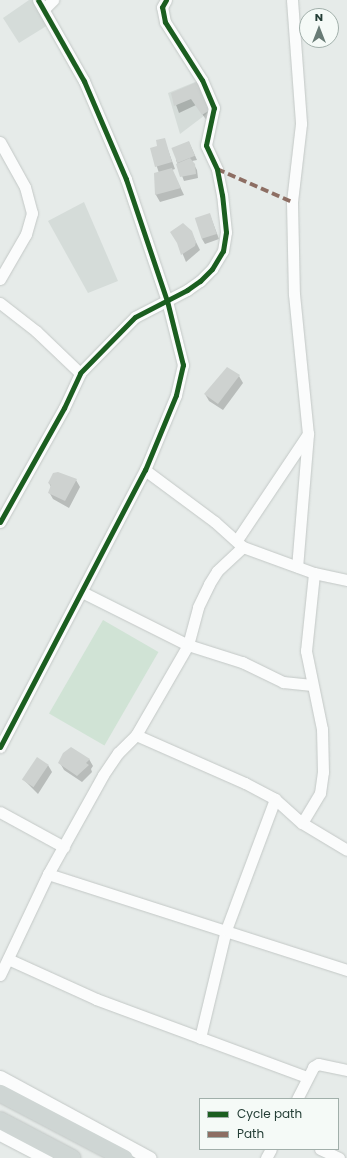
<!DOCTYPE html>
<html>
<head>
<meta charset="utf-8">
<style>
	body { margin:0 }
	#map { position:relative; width:347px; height:1158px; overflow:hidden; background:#e6ebe9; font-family:Poppins,sans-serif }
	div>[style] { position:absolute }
	.built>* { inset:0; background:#d5dcd9 }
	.green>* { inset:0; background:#d0e3d5; transform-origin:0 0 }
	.shadow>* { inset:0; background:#0003 }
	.building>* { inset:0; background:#ced2d0; transform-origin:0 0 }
	.roads { filter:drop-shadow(0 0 1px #c3c8c6) drop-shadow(0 0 1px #c3c8c6) }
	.minor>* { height:11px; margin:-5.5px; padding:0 5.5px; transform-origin:5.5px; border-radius:5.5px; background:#fbfcfc }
	.tertiary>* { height:13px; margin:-6.5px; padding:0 6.5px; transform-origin:6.5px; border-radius:6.5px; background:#fbfcfc }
	.primary>* { height:17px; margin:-8.5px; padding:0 8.5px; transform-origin:8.5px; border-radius:8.5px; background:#cfd6d4 }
	.quiet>* { height:4px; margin-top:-2px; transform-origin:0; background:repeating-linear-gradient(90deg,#8d6e63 0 8px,transparent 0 12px) }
	.cycleway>* { height:5px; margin:-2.5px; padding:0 2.5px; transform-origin:2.5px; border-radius:2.5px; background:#1b5e20 }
	span { translate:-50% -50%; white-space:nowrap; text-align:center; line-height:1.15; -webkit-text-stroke:3px #f5faf7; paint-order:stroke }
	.legend { position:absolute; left:199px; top:1098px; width:140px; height:52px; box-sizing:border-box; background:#f5faf7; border:1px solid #a1afaa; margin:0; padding:5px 7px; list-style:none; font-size:12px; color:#243e36 }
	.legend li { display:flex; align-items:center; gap:8px; height:20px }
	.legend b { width:20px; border:1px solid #a1afaa }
	.north { position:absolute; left:299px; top:8px; width:40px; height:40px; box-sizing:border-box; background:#f5faf7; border:1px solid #a1afaa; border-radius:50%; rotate:0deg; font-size:11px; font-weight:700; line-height:16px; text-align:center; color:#243e36 }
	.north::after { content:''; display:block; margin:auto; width:14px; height:18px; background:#687b75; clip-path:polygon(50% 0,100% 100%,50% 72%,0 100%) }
</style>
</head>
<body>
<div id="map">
	<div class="built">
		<i style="clip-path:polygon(29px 0,34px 0,48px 25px,19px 43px,3px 18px)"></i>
		<i style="clip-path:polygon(200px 80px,213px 109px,180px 134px,168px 93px)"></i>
		<i style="clip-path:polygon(84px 202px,118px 281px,88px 293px,48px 221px)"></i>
	</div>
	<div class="green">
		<i style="left:103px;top:620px;width:64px;height:108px;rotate:30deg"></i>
	</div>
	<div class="shadow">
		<i style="clip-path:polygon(199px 83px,216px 115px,207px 121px,196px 105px,179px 113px,172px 94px)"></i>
		<i style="clip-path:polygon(164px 139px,175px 169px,172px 170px,184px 195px,160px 202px,156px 195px,155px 174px,159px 173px,151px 149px,158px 147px)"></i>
		<i style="clip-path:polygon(189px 142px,197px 160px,192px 161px,197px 170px,198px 178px,184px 181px,176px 160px)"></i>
		<i style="clip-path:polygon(210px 215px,219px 239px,205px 244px,202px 239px)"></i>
		<i style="clip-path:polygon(191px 232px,200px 250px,186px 262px,179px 245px)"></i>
		<i style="clip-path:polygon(239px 376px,243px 383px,223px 410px,209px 401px,205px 394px)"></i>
		<i style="clip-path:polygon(76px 480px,80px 487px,69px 508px,53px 499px,49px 492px,51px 487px,49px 483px)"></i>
		<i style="clip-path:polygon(89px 759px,93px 766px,91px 769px,92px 772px,82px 782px,64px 770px,60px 763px)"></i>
		<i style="clip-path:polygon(48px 765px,52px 772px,38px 794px,23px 779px)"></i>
	</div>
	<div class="building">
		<i style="clip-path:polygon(199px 81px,213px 108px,202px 115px,191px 99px,174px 106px,171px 93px)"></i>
		<i style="clip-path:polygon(165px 138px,172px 162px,155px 167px,150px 148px,157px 146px,156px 140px)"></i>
		<i style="left:189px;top:141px;width:16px;height:19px;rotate:68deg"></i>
		<i style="clip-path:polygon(190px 158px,195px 164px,196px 174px,180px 177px,176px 164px)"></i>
		<i style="clip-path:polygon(172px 168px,181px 188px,155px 195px,154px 173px)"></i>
		<i style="left:210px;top:213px;width:22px;height:16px;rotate:72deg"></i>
		<i style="clip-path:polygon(183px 223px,192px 231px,196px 242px,195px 246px,181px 255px,177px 243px,170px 232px)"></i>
		<i style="clip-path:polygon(227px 367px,240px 375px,218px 404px,204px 394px)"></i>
		<i style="clip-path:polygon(58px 472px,77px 479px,65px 501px,48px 493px,51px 485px,48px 483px,53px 473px)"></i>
		<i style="clip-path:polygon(71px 747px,90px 759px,86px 763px,89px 765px,77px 776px,58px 763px,63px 753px)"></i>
		<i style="left:37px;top:757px;width:14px;height:27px;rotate:34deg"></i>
	</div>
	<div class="roads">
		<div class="minor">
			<i style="left:292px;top:0;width:124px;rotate:85.8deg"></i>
			<i style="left:301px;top:124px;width:79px;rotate:96.6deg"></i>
			<i style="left:292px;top:202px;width:92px;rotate:88.8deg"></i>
			<i style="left:294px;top:294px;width:141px;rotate:84.3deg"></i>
			<i style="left:308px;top:434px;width:133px;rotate:94.7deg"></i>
			<i style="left:44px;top:9px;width:13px;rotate:-45deg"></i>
			<i style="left:0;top:142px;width:51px;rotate:60.9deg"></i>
			<i style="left:25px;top:187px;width:27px;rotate:75deg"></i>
			<i style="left:32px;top:213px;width:22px;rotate:106deg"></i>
			<i style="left:26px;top:234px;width:52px;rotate:120deg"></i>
			<i style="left:0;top:303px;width:46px;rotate:37.9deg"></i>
			<i style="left:36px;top:331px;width:61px;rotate:43.7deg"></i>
			<i style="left:145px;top:470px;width:87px;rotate:36.6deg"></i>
			<i style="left:215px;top:522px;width:38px;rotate:42deg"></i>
			<i style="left:243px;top:547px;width:76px;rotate:20.1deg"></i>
			<i style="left:314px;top:573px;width:34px;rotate:12deg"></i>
			<i style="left:0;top:522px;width:131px;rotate:-60.7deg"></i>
			<i style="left:64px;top:408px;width:38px;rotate:-65deg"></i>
			<i style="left:80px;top:373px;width:78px;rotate:-45.5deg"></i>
			<i style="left:135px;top:317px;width:59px;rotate:-27.4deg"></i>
			<i style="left:187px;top:290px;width:16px;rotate:-35deg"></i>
			<i style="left:200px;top:281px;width:17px;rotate:-45deg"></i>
			<i style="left:212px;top:269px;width:21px;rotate:-59deg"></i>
			<i style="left:223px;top:251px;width:19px;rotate:-81deg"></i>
			<i style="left:226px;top:232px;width:37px;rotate:-96deg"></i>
			<i style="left:222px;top:195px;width:26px;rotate:-101deg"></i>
			<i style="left:217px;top:169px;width:26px;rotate:-115deg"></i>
			<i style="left:206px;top:145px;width:38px;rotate:-78deg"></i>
			<i style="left:214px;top:108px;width:30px;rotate:-113deg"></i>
			<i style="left:202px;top:80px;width:69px;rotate:-122.5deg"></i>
			<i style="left:165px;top:22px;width:15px;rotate:-101deg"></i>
			<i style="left:162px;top:7px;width:8px;rotate:-60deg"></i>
			<i style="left:237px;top:540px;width:128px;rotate:-56.2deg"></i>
			<i style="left:82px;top:592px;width:119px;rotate:26.6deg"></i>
			<i style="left:188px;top:645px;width:57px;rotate:17.5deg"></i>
			<i style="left:242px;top:662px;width:46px;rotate:26deg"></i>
			<i style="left:283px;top:682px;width:29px;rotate:6deg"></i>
			<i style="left:136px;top:735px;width:119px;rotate:23.8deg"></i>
			<i style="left:245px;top:783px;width:34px;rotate:28deg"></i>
			<i style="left:275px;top:799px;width:36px;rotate:42deg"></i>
			<i style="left:302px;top:823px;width:52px;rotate:31deg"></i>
			<i style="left:0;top:747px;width:313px;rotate:-62.4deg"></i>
			<i style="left:145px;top:470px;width:81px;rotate:-67.5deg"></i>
			<i style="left:176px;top:395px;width:31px;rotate:-77deg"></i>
			<i style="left:183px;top:365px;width:66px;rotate:-104deg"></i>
			<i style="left:167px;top:301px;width:129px;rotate:-108.6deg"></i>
			<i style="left:126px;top:179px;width:107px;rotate:-113.2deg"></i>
			<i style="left:84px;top:81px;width:93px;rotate:-119.6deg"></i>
			<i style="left:0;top:812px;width:73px;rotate:28.7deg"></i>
			<i style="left:302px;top:823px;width:35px;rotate:-59deg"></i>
			<i style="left:320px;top:793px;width:21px;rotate:-82deg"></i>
			<i style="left:323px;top:772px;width:43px;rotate:-91.3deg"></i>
			<i style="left:322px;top:729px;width:80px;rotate:-101.6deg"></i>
			<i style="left:306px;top:651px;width:78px;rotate:-84.1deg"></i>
			<i style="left:48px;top:874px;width:314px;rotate:17.8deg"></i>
			<i style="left:8px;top:959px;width:97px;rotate:24.4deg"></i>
			<i style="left:96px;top:999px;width:225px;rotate:20.3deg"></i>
			<i style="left:0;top:975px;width:112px;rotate:-64.6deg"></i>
			<i style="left:48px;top:874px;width:113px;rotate:-60.9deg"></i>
			<i style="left:103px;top:775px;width:27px;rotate:-56deg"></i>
			<i style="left:118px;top:753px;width:25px;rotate:-45deg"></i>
			<i style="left:136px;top:735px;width:104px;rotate:-60deg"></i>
			<i style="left:188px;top:645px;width:39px;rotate:-75deg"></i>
			<i style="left:198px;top:607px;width:25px;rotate:-64deg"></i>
			<i style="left:209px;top:584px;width:15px;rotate:-58deg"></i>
			<i style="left:217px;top:571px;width:35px;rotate:-43deg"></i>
			<i style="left:200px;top:1038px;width:111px;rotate:-76.5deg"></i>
			<i style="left:226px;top:930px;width:140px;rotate:-69.5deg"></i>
			<i style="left:297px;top:1099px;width:36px;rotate:-63deg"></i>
			<i style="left:313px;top:1067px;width:6px;rotate:-31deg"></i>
			<i style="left:318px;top:1064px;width:30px;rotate:12deg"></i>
			<i style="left:320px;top:1149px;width:21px;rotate:25deg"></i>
			<i style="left:266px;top:1158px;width:10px;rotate:-61deg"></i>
		</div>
		<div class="tertiary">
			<i style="left:0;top:1077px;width:170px;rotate:28.4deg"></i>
			<i style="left:0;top:1134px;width:52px;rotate:27.6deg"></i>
		</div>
		<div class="primary">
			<i style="left:0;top:1093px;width:140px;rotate:27.7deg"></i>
			<i style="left:0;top:1120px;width:81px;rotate:27.8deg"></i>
		</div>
	</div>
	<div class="quiet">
		<i style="left:217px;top:169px;width:82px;rotate:23.7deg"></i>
	</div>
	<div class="cycleway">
		<i style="left:0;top:522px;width:131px;rotate:-60.7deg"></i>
		<i style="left:64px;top:408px;width:38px;rotate:-65deg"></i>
		<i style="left:80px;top:373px;width:78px;rotate:-45.5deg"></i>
		<i style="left:135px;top:317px;width:59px;rotate:-27.4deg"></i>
		<i style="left:187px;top:290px;width:16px;rotate:-35deg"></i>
		<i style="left:200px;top:281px;width:17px;rotate:-45deg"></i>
		<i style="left:212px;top:269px;width:21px;rotate:-59deg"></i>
		<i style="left:223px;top:251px;width:19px;rotate:-81deg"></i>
		<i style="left:226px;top:232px;width:37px;rotate:-96deg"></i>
		<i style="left:222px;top:195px;width:26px;rotate:-101deg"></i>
		<i style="left:217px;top:169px;width:26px;rotate:-115deg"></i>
		<i style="left:206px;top:145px;width:38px;rotate:-78deg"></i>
		<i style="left:214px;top:108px;width:30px;rotate:-113deg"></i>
		<i style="left:202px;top:80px;width:69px;rotate:-122.5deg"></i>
		<i style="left:165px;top:22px;width:15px;rotate:-101deg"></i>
		<i style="left:162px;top:7px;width:8px;rotate:-60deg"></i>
		<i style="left:0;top:747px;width:313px;rotate:-62.4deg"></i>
		<i style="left:145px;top:470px;width:81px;rotate:-67.5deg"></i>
		<i style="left:176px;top:395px;width:31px;rotate:-77deg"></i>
		<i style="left:183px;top:365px;width:66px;rotate:-104deg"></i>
		<i style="left:167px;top:301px;width:129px;rotate:-108.6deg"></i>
		<i style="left:126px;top:179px;width:107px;rotate:-113.2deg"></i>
		<i style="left:84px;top:81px;width:93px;rotate:-119.6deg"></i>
	</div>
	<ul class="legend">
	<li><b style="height:5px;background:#1b5e20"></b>Cycle path</li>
	<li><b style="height:5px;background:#8d6e63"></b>Path</li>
	</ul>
	<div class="north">N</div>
</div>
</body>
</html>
